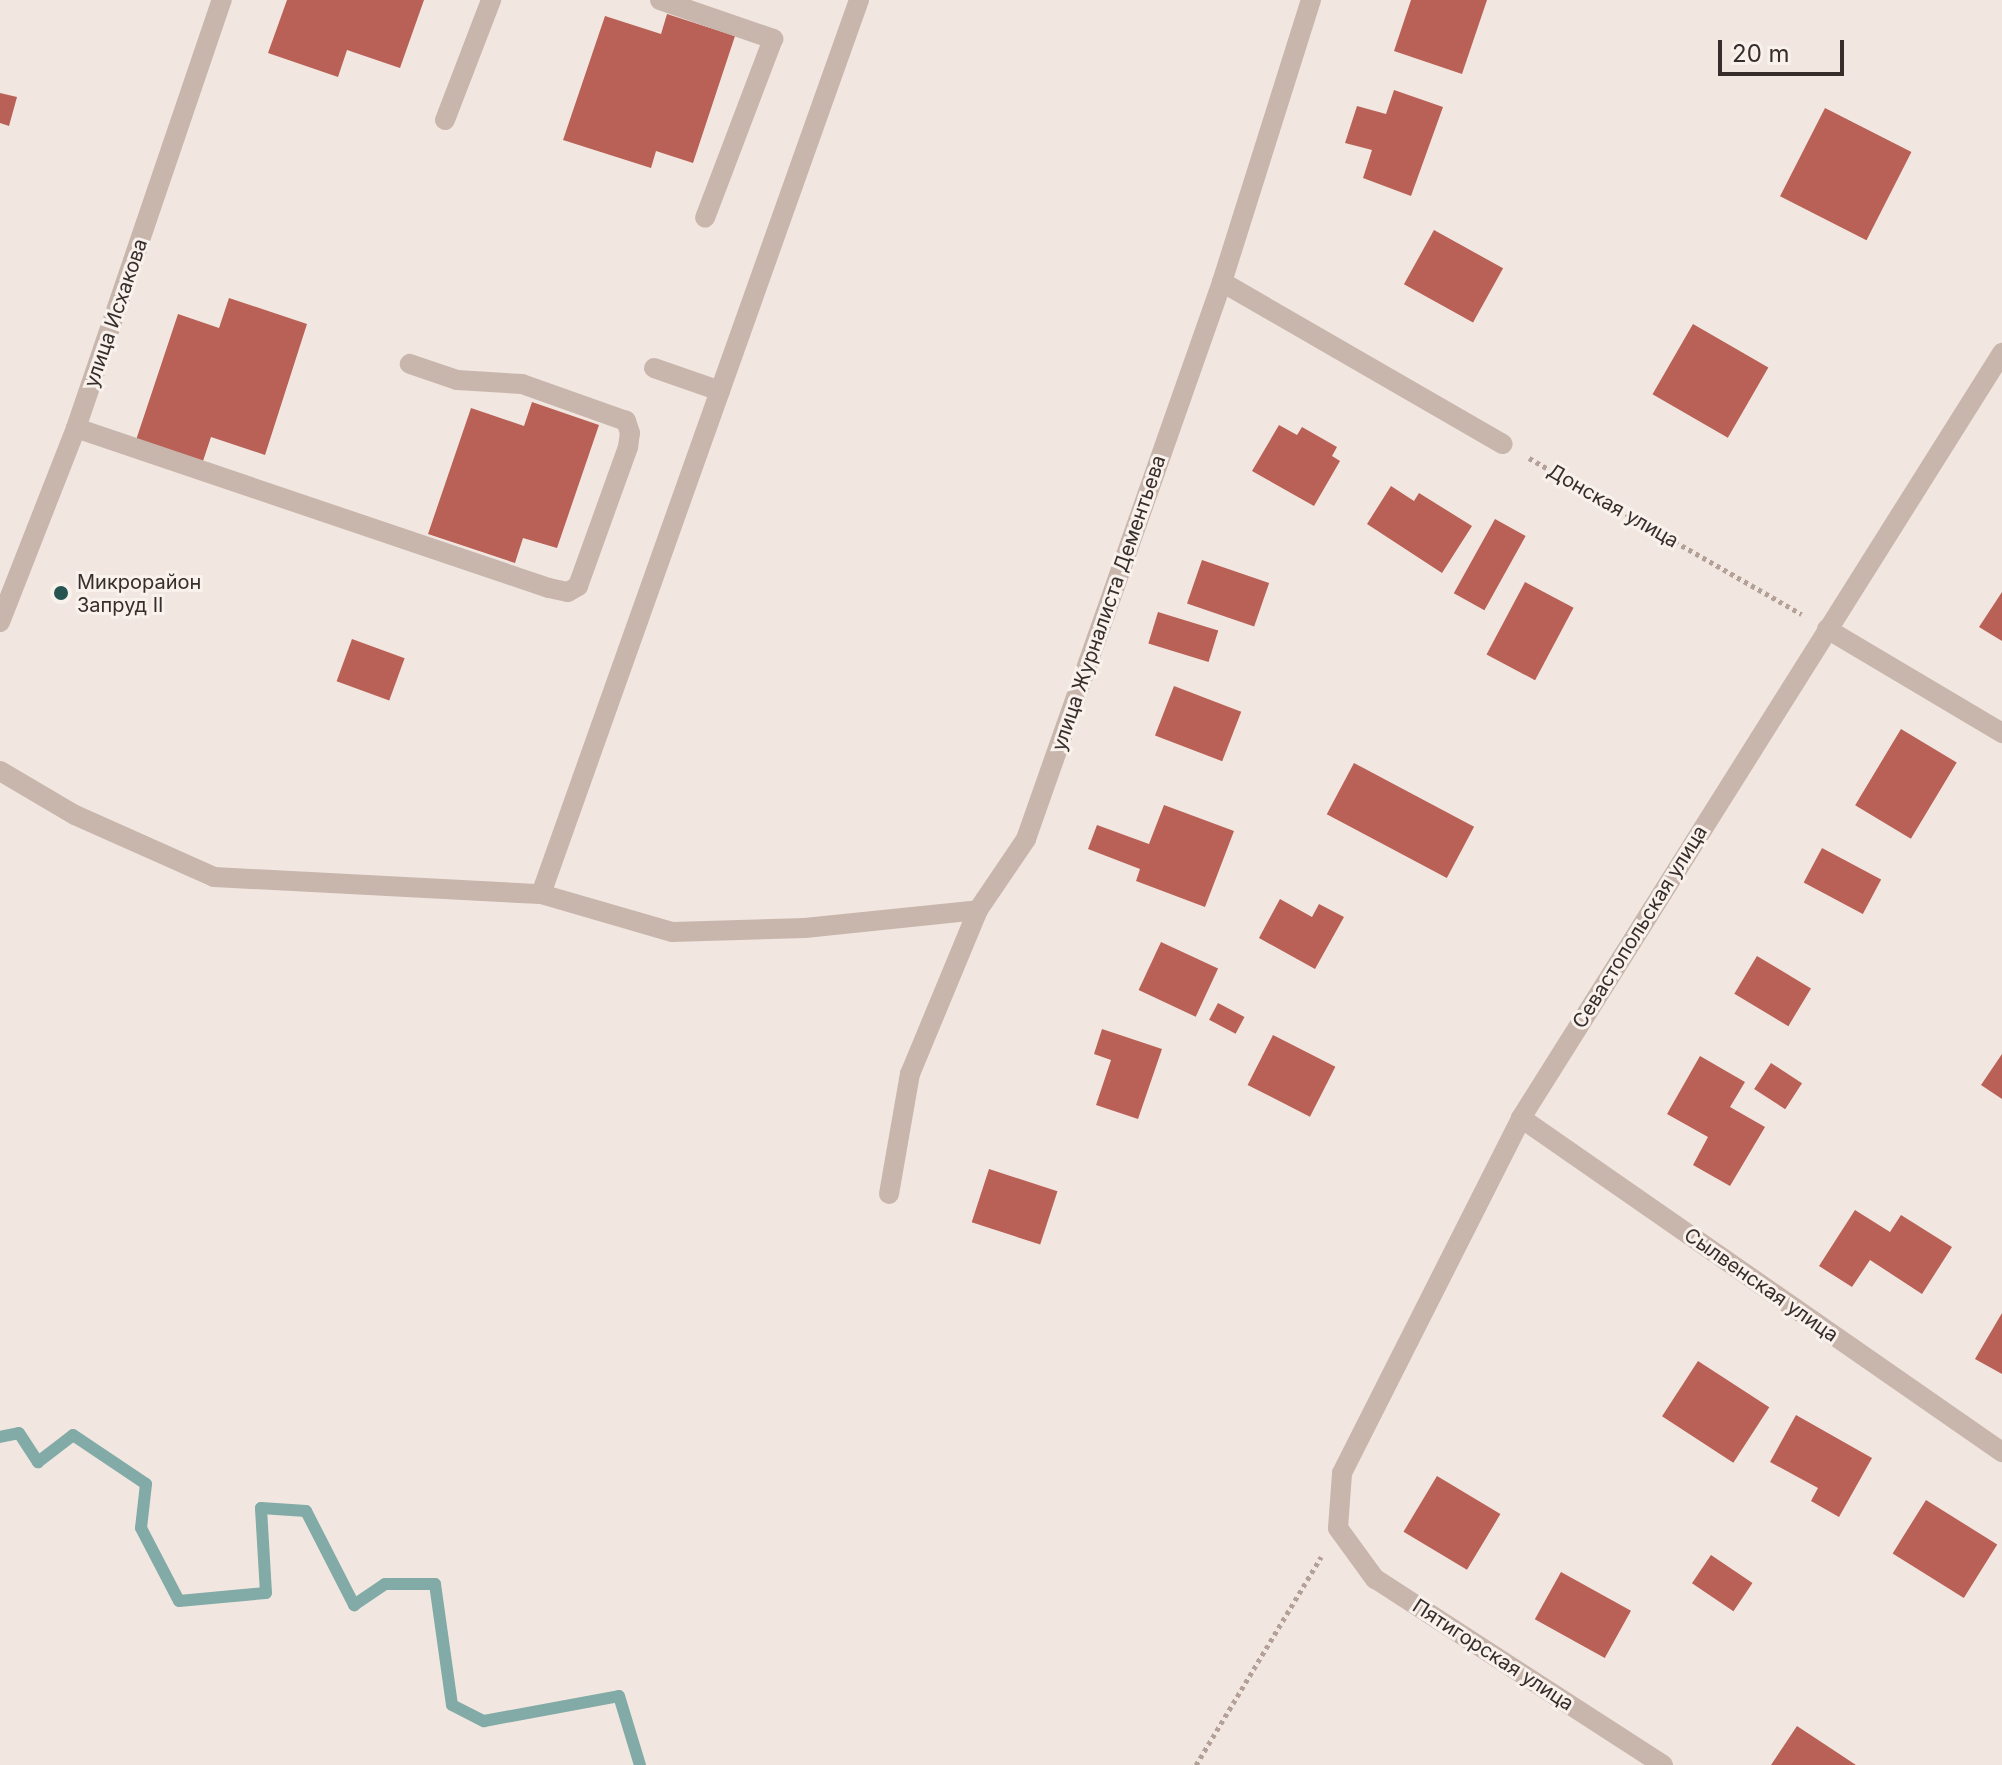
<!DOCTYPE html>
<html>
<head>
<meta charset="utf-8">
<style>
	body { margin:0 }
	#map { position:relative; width:2002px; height:1765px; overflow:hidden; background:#f1e7e0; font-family:Inter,sans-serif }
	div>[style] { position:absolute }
	.stream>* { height:12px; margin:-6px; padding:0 6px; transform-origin:6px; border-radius:6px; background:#82aba7 }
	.building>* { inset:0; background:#b96156; transform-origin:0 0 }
	.path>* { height:5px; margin-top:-2.5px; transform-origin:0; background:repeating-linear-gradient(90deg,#b3a097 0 4px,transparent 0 8px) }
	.minor>* { height:20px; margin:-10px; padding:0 10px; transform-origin:10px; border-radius:10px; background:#c8b6ad }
	.dots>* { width:22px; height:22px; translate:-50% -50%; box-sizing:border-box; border:4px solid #f8f1ec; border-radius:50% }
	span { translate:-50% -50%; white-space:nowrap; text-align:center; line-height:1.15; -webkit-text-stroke:6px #f8f1ec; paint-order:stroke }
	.street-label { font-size:20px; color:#372d2b }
	.poi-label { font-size:20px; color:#372d2b }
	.left { translate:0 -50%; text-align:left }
	.scale { position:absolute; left:1718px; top:40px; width:126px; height:36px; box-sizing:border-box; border:4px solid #372d2b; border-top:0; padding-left:10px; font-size:24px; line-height:28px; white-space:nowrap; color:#372d2b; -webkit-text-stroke:6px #f8f1ec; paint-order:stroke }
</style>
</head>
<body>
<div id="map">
	<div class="stream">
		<i style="left:0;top:1437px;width:19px;rotate:-12deg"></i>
		<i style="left:19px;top:1433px;width:35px;rotate:57deg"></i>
		<i style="left:38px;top:1462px;width:44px;rotate:-37.6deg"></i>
		<i style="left:73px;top:1435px;width:88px;rotate:33.9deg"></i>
		<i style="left:146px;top:1484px;width:44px;rotate:96.5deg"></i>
		<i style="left:141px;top:1528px;width:82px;rotate:62.5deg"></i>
		<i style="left:179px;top:1601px;width:87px;rotate:-5.3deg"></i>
		<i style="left:266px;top:1593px;width:85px;rotate:-93.4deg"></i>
		<i style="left:261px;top:1508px;width:45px;rotate:3.8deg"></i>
		<i style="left:306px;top:1511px;width:106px;rotate:62.9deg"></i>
		<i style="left:354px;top:1605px;width:37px;rotate:-34deg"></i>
		<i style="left:385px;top:1584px;width:50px"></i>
		<i style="left:435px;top:1584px;width:122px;rotate:82deg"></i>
		<i style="left:452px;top:1705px;width:36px;rotate:27deg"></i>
		<i style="left:484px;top:1721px;width:137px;rotate:-10.5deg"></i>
		<i style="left:619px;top:1696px;width:72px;rotate:73.1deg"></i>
	</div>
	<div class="building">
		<i style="clip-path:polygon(287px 0,424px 0,400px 68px,347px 50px,338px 77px,268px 53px)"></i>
		<i style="clip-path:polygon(1411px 0,1487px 0,1462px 74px,1394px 51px)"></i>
		<i style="clip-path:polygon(667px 14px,735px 36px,693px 163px,656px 151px,651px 168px,563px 140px,605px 16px,661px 34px)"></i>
		<i style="clip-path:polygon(1394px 90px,1443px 107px,1411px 196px,1363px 178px,1372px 150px,1345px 143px,1357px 106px,1386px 114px)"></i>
		<i style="clip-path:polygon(0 93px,17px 97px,9px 126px,0 123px)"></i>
		<i style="left:1825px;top:108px;width:97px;height:99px;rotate:27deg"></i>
		<i style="left:1434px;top:230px;width:79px;height:62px;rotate:29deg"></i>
		<i style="clip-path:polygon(229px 298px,307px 324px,265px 455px,211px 437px,203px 461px,136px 440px,178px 314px,219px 328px)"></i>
		<i style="left:1693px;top:324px;width:87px;height:81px;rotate:30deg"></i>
		<i style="clip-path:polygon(532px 402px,599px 425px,557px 548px,523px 538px,515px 563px,428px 534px,471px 408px,524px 426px)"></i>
		<i style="clip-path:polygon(1279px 425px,1297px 435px,1302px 427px,1337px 447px,1332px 456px,1340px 461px,1314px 506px,1252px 471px)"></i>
		<i style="clip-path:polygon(1391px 486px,1414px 501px,1419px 493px,1472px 526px,1442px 573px,1367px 524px)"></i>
		<i style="left:1495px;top:519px;width:35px;height:85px;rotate:29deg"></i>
		<i style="left:1202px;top:560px;width:71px;height:46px;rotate:19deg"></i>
		<i style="left:1525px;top:582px;width:55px;height:82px;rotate:28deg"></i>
		<i style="clip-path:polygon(2002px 592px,2002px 641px,1979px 627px)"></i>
		<i style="left:1158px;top:612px;width:63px;height:33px;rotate:17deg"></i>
		<i style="left:352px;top:639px;width:56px;height:45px;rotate:20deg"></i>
		<i style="left:1174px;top:686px;width:72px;height:53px;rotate:21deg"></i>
		<i style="left:1901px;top:729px;width:65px;height:89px;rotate:31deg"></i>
		<i style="left:1354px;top:763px;width:136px;height:58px;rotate:28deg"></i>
		<i style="clip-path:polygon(1164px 805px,1234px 831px,1205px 907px,1136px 881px,1140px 869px,1088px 849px,1097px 825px,1149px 844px)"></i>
		<i style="left:1822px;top:848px;width:67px;height:39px;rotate:28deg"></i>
		<i style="clip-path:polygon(1280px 899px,1312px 917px,1319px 904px,1344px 917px,1315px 969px,1259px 938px)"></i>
		<i style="left:1161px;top:942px;width:63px;height:53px;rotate:25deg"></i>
		<i style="left:1757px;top:956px;width:63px;height:44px;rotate:31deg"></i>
		<i style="left:1218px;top:1003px;width:30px;height:19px;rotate:28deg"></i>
		<i style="clip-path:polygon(1102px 1029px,1162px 1049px,1138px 1119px,1096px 1105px,1111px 1060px,1094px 1054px)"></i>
		<i style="left:1273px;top:1035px;width:70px;height:56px;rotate:27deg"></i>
		<i style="clip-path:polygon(2002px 1054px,2002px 1099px,1981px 1085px)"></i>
		<i style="clip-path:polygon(1700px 1056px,1745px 1082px,1730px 1107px,1765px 1127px,1730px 1186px,1693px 1165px,1708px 1137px,1667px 1114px)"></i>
		<i style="left:1771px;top:1063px;width:37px;height:31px;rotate:33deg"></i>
		<i style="left:989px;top:1169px;width:72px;height:56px;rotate:18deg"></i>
		<i style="clip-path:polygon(1855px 1210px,1890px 1232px,1901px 1215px,1952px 1247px,1922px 1294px,1870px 1260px,1852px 1287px,1819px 1266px)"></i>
		<i style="clip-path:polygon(2002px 1313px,2002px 1374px,1975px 1359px)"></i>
		<i style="left:1698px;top:1361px;width:85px;height:66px;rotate:33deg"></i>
		<i style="clip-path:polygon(1796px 1415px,1872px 1458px,1839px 1517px,1811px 1501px,1818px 1488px,1770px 1462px)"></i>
		<i style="left:1437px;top:1476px;width:74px;height:65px;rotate:31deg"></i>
		<i style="left:1926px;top:1500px;width:84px;height:63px;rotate:32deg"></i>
		<i style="left:1711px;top:1555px;width:50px;height:34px;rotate:34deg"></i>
		<i style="left:1561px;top:1572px;width:80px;height:54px;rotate:29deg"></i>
		<i style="clip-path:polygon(1797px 1726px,1856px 1765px,1771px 1765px)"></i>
	</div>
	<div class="path">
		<i style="left:1529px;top:458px;width:314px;rotate:29.8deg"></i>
		<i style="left:1196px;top:1765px;width:243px;rotate:-59deg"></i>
	</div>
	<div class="minor">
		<i style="left:660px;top:0;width:120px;rotate:19deg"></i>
		<i style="left:773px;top:39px;width:191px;rotate:110.8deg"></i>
		<i style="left:445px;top:120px;width:129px;rotate:-69deg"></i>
		<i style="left:1222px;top:282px;width:324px;rotate:30deg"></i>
		<i style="left:654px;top:368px;width:70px;rotate:19.2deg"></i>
		<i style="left:76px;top:428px;width:499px;rotate:18.7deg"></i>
		<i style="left:549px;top:588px;width:19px;rotate:12deg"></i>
		<i style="left:568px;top:592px;width:12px;rotate:-31deg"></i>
		<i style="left:578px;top:586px;width:148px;rotate:-70.2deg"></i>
		<i style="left:628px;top:447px;width:14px;rotate:-82deg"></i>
		<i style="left:630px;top:433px;width:13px;rotate:-108deg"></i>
		<i style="left:626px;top:421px;width:110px;rotate:-160.4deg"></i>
		<i style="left:522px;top:384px;width:65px;rotate:-176.5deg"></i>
		<i style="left:457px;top:380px;width:50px;rotate:-161.2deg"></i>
		<i style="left:0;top:622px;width:208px;rotate:-68.6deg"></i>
		<i style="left:76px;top:428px;width:452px;rotate:-71.2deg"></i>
		<i style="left:1827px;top:629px;width:204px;rotate:30.7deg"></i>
		<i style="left:0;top:771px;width:87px;rotate:30.4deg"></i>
		<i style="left:75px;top:815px;width:152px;rotate:24deg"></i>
		<i style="left:214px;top:877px;width:327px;rotate:3deg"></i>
		<i style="left:541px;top:894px;width:136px;rotate:16.2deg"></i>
		<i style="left:672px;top:932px;width:133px;rotate:-1.7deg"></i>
		<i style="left:805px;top:928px;width:174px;rotate:-5.9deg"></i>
		<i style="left:541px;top:894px;width:949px;rotate:-70.42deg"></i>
		<i style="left:1521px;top:1118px;width:586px;rotate:34.78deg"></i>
		<i style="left:889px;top:1194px;width:122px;rotate:-80.1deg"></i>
		<i style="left:910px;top:1074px;width:178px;rotate:-67.5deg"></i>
		<i style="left:978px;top:910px;width:86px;rotate:-55.9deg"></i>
		<i style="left:1026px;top:839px;width:590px;rotate:-70.61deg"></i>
		<i style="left:1222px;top:282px;width:296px;rotate:-72.5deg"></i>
		<i style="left:1663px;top:1765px;width:343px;rotate:-147.1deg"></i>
		<i style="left:1375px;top:1579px;width:63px;rotate:-126deg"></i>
		<i style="left:1338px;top:1528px;width:55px;rotate:-85.8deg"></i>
		<i style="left:1342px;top:1473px;width:398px;rotate:-63.2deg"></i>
		<i style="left:1521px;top:1118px;width:904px;rotate:-57.84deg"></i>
	</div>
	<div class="dots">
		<i style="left:61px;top:593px;background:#255451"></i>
	</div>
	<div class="street-label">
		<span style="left:116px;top:313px;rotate:-71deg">улица Исхакова</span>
		<span style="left:1613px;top:506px;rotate:30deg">Донская улица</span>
		<span style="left:1109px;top:603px;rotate:-71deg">улица Журналиста Дементьева</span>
		<span style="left:1640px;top:927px;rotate:-58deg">Севастопольская улица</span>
		<span style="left:1761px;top:1285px;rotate:35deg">Сылвенская улица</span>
		<span style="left:1493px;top:1655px;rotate:33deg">Пятигорская улица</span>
	</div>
	<div class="poi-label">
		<span class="left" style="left:77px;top:594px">Микрорайон<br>Запруд II</span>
	</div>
	<div class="scale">20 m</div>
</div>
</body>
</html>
